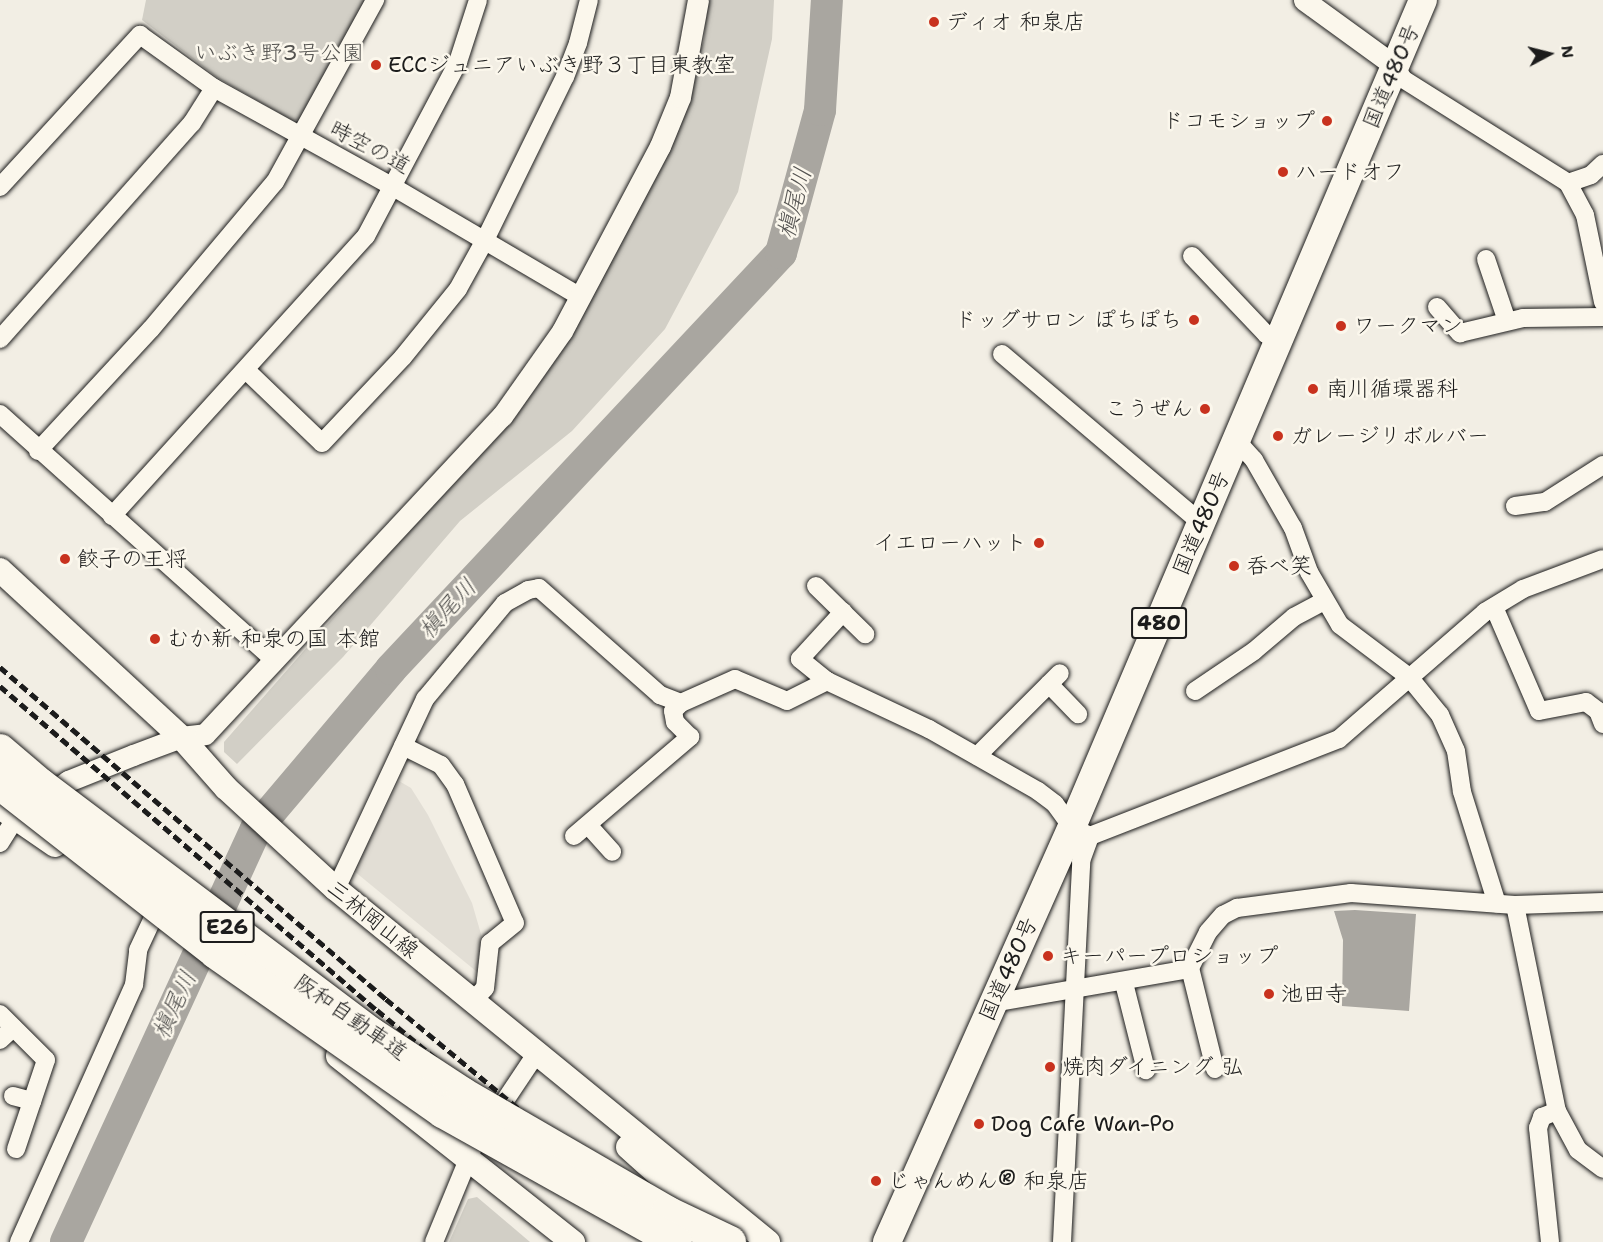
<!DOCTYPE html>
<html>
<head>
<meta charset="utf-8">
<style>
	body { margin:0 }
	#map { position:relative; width:1603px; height:1242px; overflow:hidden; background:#f2eee4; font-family:"Shantell Sans","Klee One",sans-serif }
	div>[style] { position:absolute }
	.built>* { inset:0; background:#e2ded5 }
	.green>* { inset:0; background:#d2cfc6 }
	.water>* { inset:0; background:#a9a6a0 }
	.river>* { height:32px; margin:-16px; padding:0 16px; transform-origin:16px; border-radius:16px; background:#a9a6a0 }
	.roads { filter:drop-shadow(0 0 2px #1c1c1c) drop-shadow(0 0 2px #1c1c1c) }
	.minor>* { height:18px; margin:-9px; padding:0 9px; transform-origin:9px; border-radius:9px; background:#fbf7ec }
	.tertiary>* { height:21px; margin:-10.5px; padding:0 10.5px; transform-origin:10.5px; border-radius:10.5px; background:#fbf7ec }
	.secondary>* { height:24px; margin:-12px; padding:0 12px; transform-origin:12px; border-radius:12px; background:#fbf7ec }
	.trunk>* { height:28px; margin:-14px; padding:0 14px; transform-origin:14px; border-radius:14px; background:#fbf7ec }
	.rail>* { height:4.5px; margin-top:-2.25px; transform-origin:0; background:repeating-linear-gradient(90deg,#1c1c1c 0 9px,transparent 0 13.5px) }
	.bridges { filter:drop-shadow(0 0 2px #1c1c1c) drop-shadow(0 0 2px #1c1c1c) }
	.motorway-bridge>* { height:32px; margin:-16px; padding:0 16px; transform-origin:16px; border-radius:16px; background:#fbf7ec }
	.dots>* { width:16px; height:16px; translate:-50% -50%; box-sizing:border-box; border:3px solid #fbf7ec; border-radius:50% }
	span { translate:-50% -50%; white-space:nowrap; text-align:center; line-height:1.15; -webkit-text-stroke:5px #fbf7ec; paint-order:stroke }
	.shield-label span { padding:2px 4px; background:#fbf7ec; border:2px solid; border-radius:4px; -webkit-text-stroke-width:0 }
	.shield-label { font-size:21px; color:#1c1c1c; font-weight:700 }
	.poi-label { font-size:22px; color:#1c1c1c }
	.left { translate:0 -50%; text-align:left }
	.right { translate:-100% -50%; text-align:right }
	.park-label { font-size:22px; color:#53524f }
	.street-label { font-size:22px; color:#1c1c1c }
	.water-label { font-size:24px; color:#545351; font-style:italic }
	.north { position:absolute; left:1519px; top:24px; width:60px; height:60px; -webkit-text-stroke:4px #fbf7ec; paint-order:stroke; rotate:83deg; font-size:16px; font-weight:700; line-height:24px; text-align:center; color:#1c1c1c }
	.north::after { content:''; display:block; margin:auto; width:21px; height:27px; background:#1c1c1c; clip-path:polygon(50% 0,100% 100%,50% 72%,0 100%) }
</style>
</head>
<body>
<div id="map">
	<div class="built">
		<i style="clip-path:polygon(399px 781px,411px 788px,428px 815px,472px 903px,483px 941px,482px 976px,354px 871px)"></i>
	</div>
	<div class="green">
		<i style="clip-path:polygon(146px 0,366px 0,303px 118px,293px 121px,218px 78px,142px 20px)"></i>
		<i style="clip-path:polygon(707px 0,774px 0,772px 39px,738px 192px,665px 329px,572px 431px,460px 521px,343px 657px,237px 764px,224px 752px,224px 742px,507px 419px,563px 349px,676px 123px,704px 40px)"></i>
		<i style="clip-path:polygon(477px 1197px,530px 1242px,449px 1242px,468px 1199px)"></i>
	</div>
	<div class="water">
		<i style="clip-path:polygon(1355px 910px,1416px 914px,1409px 1011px,1342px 1006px,1343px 940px,1334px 911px)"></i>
	</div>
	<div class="river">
		<i style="left:66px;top:1242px;width:455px;rotate:-65.3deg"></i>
		<i style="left:256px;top:829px;width:209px;rotate:-49.8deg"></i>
		<i style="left:391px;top:669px;width:570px;rotate:-46.85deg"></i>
		<i style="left:781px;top:253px;width:148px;rotate:-74.7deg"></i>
		<i style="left:820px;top:110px;width:110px;rotate:-86.4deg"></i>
	</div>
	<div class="roads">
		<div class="minor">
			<i style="left:1395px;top:66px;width:15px;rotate:58deg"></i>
			<i style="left:1403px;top:79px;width:195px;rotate:32.2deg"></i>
			<i style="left:1568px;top:183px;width:36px;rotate:62deg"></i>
			<i style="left:1585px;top:215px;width:89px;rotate:78.3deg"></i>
			<i style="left:1568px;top:183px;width:24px;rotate:-19deg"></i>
			<i style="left:1591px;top:175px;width:16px;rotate:-43deg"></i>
			<i style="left:0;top:187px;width:207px;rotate:-47.4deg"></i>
			<i style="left:140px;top:35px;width:91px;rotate:35.6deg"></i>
			<i style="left:214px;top:88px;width:201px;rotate:28.9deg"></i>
			<i style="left:390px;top:185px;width:221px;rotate:30.4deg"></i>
			<i style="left:1192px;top:256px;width:108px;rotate:46.5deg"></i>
			<i style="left:1266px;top:334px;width:14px;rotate:21deg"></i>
			<i style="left:1486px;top:259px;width:65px;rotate:71.3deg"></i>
			<i style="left:1437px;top:307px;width:35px;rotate:49deg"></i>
			<i style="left:1460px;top:333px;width:65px;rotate:-13.4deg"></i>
			<i style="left:1523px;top:318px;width:80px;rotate:-0.7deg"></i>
			<i style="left:0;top:339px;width:289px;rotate:-48.4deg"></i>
			<i style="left:192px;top:123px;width:41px;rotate:-57.8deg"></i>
			<i style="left:1002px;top:354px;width:261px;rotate:40.3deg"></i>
			<i style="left:246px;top:370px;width:105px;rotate:43.8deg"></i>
			<i style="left:322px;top:443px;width:118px;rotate:-46.7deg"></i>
			<i style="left:403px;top:357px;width:87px;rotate:-51deg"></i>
			<i style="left:458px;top:289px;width:56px;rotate:-61.1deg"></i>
			<i style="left:485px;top:240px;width:182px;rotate:-63.9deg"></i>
			<i style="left:565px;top:77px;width:36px;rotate:-69deg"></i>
			<i style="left:578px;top:43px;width:44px;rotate:-75.7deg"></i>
			<i style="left:0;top:414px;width:370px;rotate:41.9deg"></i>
			<i style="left:1236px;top:440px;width:27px;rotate:48deg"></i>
			<i style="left:1254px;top:460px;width:78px;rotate:60.2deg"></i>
			<i style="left:1293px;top:528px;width:47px;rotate:70deg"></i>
			<i style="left:1309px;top:572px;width:61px;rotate:59.7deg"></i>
			<i style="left:1340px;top:625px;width:86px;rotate:37deg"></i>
			<i style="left:1409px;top:677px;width:49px;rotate:50.8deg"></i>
			<i style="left:1440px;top:715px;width:39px;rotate:66deg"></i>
			<i style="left:1456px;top:751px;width:41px;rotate:81.7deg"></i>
			<i style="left:1462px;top:792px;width:117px;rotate:72.6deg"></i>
			<i style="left:38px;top:451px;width:166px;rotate:-47.2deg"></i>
			<i style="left:151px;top:329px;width:192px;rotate:-49.9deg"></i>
			<i style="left:275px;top:182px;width:208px;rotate:-61.2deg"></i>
			<i style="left:1515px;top:506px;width:30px;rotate:-8deg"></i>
			<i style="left:1545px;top:502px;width:69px;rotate:-32.5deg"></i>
			<i style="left:112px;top:516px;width:378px;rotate:-47.8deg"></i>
			<i style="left:366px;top:236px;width:197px;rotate:-62.1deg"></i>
			<i style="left:458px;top:62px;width:65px;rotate:-72.1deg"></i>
			<i style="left:816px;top:586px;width:69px;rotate:44.4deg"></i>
			<i style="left:1494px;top:607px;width:113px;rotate:66.6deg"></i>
			<i style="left:1539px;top:711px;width:48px;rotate:-10.8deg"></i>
			<i style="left:1586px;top:702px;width:15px;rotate:37deg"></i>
			<i style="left:1598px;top:711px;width:14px;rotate:69deg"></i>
			<i style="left:827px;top:681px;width:35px;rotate:-141deg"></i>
			<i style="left:800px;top:659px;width:64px;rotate:-47.5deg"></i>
			<i style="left:1049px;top:684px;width:42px;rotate:46deg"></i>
			<i style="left:1195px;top:691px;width:71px;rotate:-34.1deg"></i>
			<i style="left:1254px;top:651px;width:52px;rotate:-40.4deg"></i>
			<i style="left:1294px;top:617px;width:34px;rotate:-28deg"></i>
			<i style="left:403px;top:746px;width:42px;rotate:26.6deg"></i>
			<i style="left:441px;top:765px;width:24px;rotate:54deg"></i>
			<i style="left:455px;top:784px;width:151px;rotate:66.7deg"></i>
			<i style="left:515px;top:923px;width:32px;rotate:141deg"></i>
			<i style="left:490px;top:943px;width:45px;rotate:96.3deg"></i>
			<i style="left:485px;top:988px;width:16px;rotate:133deg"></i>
			<i style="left:977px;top:756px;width:117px;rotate:-45deg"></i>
			<i style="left:588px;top:825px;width:36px;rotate:48deg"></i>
			<i style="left:574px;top:836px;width:153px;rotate:-40.5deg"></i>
			<i style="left:690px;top:737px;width:21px;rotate:-135deg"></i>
			<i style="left:675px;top:722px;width:11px;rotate:-100deg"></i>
			<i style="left:673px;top:711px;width:11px;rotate:-45deg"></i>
			<i style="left:0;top:843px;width:31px;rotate:-58deg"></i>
			<i style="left:336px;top:889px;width:210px;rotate:-64.9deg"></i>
			<i style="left:425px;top:699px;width:125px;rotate:-50.2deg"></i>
			<i style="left:505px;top:603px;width:26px;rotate:-29deg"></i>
			<i style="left:528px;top:590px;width:11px;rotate:-10deg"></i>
			<i style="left:539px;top:588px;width:162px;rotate:41.5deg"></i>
			<i style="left:660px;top:695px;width:22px;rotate:21deg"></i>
			<i style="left:681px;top:703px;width:59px;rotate:-24deg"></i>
			<i style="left:735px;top:679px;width:56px;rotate:22.9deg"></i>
			<i style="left:787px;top:701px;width:45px;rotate:-26.6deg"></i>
			<i style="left:827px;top:681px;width:113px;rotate:25.2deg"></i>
			<i style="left:929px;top:729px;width:125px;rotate:29.6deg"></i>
			<i style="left:1038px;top:791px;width:21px;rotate:37deg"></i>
			<i style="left:1055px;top:804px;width:29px;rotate:54deg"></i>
			<i style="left:1072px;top:827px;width:20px;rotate:27deg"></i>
			<i style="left:1090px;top:836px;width:267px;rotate:-21.3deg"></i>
			<i style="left:1339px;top:739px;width:194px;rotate:-41deg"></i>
			<i style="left:1485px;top:612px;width:44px;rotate:-31.2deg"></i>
			<i style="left:1523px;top:589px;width:85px;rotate:-20.6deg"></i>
			<i style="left:1515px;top:905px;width:210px;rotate:78.5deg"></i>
			<i style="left:1557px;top:1111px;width:44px;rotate:61.7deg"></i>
			<i style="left:1578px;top:1150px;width:31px;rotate:37deg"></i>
			<i style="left:1190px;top:968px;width:104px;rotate:76.1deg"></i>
			<i style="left:1124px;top:983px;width:90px;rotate:75.8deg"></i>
			<i style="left:993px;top:1003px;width:194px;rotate:-9.8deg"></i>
			<i style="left:1184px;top:970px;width:6px;rotate:-18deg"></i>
			<i style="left:1190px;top:968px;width:40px;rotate:-63.4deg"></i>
			<i style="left:1208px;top:932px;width:23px;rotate:-49deg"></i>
			<i style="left:1223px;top:915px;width:16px;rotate:-27deg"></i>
			<i style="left:1237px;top:908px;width:115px;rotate:-7.5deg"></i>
			<i style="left:1351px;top:893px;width:164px;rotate:4.2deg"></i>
			<i style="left:1515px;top:905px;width:88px;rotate:-2deg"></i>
			<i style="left:0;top:1014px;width:65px;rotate:45deg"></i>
			<i style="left:46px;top:1060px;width:94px;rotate:108.6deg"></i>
			<i style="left:0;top:1040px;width:18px;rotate:-43deg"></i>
			<i style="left:13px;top:1096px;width:20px;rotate:15deg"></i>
			<i style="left:492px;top:1120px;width:83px;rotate:-56.3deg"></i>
			<i style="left:19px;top:1242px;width:282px;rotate:-65.9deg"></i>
			<i style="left:134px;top:985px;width:35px;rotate:-83deg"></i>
			<i style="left:138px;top:950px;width:38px;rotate:-65deg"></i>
			<i style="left:434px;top:1242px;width:100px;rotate:-67.6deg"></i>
			<i style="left:1062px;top:1242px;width:381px;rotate:-87.1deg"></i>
			<i style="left:1081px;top:861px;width:27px;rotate:-70deg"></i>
			<i style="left:1550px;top:1242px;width:115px;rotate:-96deg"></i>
			<i style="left:1538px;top:1128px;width:12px;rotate:-70deg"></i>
			<i style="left:1542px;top:1117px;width:16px;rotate:-22deg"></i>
		</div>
		<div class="tertiary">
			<i style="left:1304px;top:0;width:112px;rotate:36deg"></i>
			<i style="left:41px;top:800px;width:33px;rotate:-35deg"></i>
			<i style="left:68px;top:781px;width:70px;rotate:-21.8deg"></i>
			<i style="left:133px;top:755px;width:51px;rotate:-20.6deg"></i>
			<i style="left:181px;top:737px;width:24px;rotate:-7deg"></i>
			<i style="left:205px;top:734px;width:435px;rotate:-47deg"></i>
			<i style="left:502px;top:416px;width:104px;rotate:-54.8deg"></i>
			<i style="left:562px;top:331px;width:209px;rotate:-62.1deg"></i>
			<i style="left:660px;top:146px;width:53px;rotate:-67.8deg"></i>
			<i style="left:680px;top:97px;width:99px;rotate:-79.5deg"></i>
		</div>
		<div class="secondary">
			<i style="left:0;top:570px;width:246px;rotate:42.7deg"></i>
			<i style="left:181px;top:737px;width:68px;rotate:48.6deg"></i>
			<i style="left:226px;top:788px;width:149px;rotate:42.6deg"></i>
			<i style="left:336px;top:889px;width:558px;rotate:39.25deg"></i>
			<i style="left:0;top:807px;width:67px;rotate:34.6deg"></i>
			<i style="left:338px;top:1056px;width:300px;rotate:38.4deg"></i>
			<i style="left:628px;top:1147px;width:121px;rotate:42deg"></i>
		</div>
		<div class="trunk">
			<i style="left:887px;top:1242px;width:454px;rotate:-66deg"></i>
			<i style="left:1072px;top:827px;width:898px;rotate:-67deg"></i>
		</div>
	</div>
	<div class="rail">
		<i style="left:0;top:667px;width:509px;rotate:40.7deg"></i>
		<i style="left:386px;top:999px;width:381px;rotate:39.6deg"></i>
		<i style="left:0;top:686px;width:497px;rotate:40.7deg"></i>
		<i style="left:377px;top:1010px;width:364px;rotate:39.6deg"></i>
	</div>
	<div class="bridges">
		<div class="motorway-bridge">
			<i style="left:0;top:750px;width:52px;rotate:40.4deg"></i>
			<i style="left:40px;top:784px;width:416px;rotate:37deg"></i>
			<i style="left:372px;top:1034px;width:108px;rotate:33.2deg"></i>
			<i style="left:462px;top:1093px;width:237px;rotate:30.1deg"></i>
			<i style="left:667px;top:1212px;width:70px;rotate:25.5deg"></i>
			<i style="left:0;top:784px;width:274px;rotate:38deg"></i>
			<i style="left:216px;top:953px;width:277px;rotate:35deg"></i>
			<i style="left:443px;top:1112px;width:267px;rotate:29.2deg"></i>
		</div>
	</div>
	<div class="dots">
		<i style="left:934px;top:22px;background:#c8321e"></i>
		<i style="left:376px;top:65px;background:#c8321e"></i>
		<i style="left:1327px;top:121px;background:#c8321e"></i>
		<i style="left:1283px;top:172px;background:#c8321e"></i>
		<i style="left:1194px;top:320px;background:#c8321e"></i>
		<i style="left:1341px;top:326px;background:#c8321e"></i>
		<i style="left:1313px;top:389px;background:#c8321e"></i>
		<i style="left:1205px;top:409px;background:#c8321e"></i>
		<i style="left:1278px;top:436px;background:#c8321e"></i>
		<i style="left:1039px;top:543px;background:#c8321e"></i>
		<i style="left:65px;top:559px;background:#c8321e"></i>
		<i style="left:1234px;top:566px;background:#c8321e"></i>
		<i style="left:155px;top:639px;background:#c8321e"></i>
		<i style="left:1048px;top:956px;background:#c8321e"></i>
		<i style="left:1269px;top:994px;background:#c8321e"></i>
		<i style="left:1050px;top:1067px;background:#c8321e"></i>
		<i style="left:979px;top:1124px;background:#c8321e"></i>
		<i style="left:876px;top:1181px;background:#c8321e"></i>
	</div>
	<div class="shield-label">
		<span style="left:1159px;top:623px">480</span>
		<span style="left:227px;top:927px">E26</span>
	</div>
	<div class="poi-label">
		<span class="left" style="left:946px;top:22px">ディオ 和泉店</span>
		<span class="left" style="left:388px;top:65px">ECCジュニアいぶき野３丁目東教室</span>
		<span class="right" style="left:1315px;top:121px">ドコモショップ</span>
		<span class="left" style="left:1295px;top:172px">ハードオフ</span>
		<span class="right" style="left:1182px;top:320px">ドッグサロン ぽちぽち</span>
		<span class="left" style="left:1353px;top:326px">ワークマン</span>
		<span class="left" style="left:1326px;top:389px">南川循環器科</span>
		<span class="right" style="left:1193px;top:409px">こうぜん</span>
		<span class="left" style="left:1290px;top:436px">ガレージリボルバー</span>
		<span class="right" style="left:1027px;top:543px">イエローハット</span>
		<span class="left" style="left:77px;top:559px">餃子の王将</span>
		<span class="left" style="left:1246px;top:566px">呑べ笑</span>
		<span class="left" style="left:167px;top:639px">むか新 和泉の国 本館</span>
		<span class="left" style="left:1060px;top:956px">キーパープロショップ</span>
		<span class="left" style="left:1281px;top:994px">池田寺</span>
		<span class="left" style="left:1062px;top:1067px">焼肉ダイニング 弘</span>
		<span class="left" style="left:991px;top:1124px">Dog Cafe Wan-Po</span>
		<span class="left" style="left:888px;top:1181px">じゃんめん® 和泉店</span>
	</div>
	<div class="park-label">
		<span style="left:279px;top:53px">いぶき野3号公園</span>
	</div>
	<div class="street-label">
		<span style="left:1391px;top:76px;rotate:-67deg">国道480号</span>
		<span style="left:370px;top:147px;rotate:28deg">時空の道</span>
		<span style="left:1201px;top:523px;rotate:-67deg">国道480号</span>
		<span style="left:373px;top:919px;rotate:39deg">三林岡山線</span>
		<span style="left:1008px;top:969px;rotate:-66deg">国道480号</span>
		<span style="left:351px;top:1017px;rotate:35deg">阪和自動車道</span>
	</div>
	<div class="water-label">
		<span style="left:795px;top:203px;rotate:-75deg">槇尾川</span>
		<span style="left:448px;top:609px;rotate:-47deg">槇尾川</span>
		<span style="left:175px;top:1005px;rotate:-65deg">槇尾川</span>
	</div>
	<div class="north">N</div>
</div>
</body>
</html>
